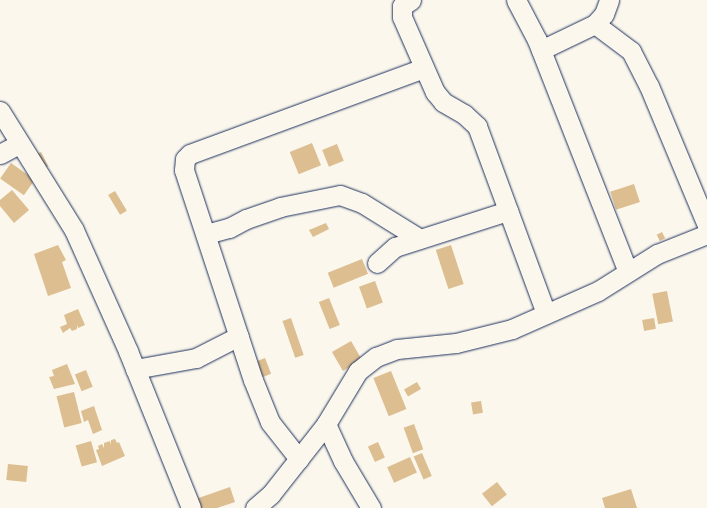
<!DOCTYPE html>
<html>
<head>
<meta charset="utf-8">
<style>
	body { margin:0 }
	#map { position:relative; width:707px; height:508px; overflow:hidden; background:#fbf7ec; font-family:Pangolin,sans-serif }
	div>[style] { position:absolute }
	.building>* { inset:0; background:#dcbe90; transform-origin:0 0 }
	.roads { filter:drop-shadow(0 0 1px #1b2f5e) drop-shadow(0 0 1px #1b2f5e) }
	.minor>* { height:19px; margin:-9.5px; padding:0 9.5px; transform-origin:9.5px; border-radius:9.5px; background:#fbf7ec }
	span { translate:-50% -50%; white-space:nowrap; text-align:center; line-height:1.15; -webkit-text-stroke:3px #fbf7ec; paint-order:stroke }
</style>
</head>
<body>
<div id="map">
	<div class="building">
		<i style="left:312px;top:143px;width:24px;height:24px;rotate:68deg"></i>
		<i style="left:337px;top:144px;width:18px;height:16px;rotate:68deg"></i>
		<i style="left:41px;top:152px;width:16px;height:11px;rotate:63deg"></i>
		<i style="left:11px;top:163px;width:29px;height:19px;rotate:35deg"></i>
		<i style="left:634px;top:184px;width:19px;height:25px;rotate:72deg"></i>
		<i style="clip-path:polygon(12px 190px,29px 210px,14px 223px,0 206px,0 200px)"></i>
		<i style="left:115px;top:191px;width:23px;height:8px;rotate:59deg"></i>
		<i style="clip-path:polygon(326px 223px,329px 229px,313px 237px,309px 230px)"></i>
		<i style="left:662px;top:232px;width:7px;height:6px;rotate:63deg"></i>
		<i style="clip-path:polygon(58px 245px,66px 260px,62px 262px,71px 288px,48px 296px,34px 254px)"></i>
		<i style="left:451px;top:245px;width:41px;height:16px;rotate:72deg"></i>
		<i style="left:362px;top:259px;width:16px;height:37px;rotate:68deg"></i>
		<i style="left:375px;top:281px;width:23px;height:17px;rotate:70deg"></i>
		<i style="left:667px;top:291px;width:31px;height:15px;rotate:79deg"></i>
		<i style="left:329px;top:298px;width:29px;height:11px;rotate:68deg"></i>
		<i style="clip-path:polygon(78px 309px,85px 325px,78px 328px,77px 325px,77px 329px,72px 331px,70px 328px,63px 333px,60px 327px,67px 324px,64px 315px)"></i>
		<i style="left:291px;top:318px;width:39px;height:9px;rotate:71deg"></i>
		<i style="left:654px;top:318px;width:11px;height:12px;rotate:80deg"></i>
		<i style="left:351px;top:341px;width:22px;height:22px;rotate:60deg"></i>
		<i style="left:265px;top:358px;width:17px;height:17px;rotate:69deg"></i>
		<i style="clip-path:polygon(67px 364px,75px 384px,54px 389px,49px 377px,54px 376px,52px 370px)"></i>
		<i style="left:86px;top:370px;width:18px;height:12px;rotate:68deg"></i>
		<i style="left:391px;top:371px;width:41px;height:19px;rotate:68deg"></i>
		<i style="left:417px;top:382px;width:8px;height:15px;rotate:60deg"></i>
		<i style="left:74px;top:392px;width:32px;height:18px;rotate:76deg"></i>
		<i style="left:481px;top:401px;width:12px;height:10px;rotate:81deg"></i>
		<i style="clip-path:polygon(94px 406px,102px 430px,93px 434px,88px 420px,84px 422px,81px 411px)"></i>
		<i style="left:414px;top:424px;width:27px;height:11px;rotate:70deg"></i>
		<i style="clip-path:polygon(115px 439px,117px 443px,119px 442px,125px 456px,102px 466px,96px 450px,99px 449px,98px 446px,102px 444px,104px 448px,104px 443px,110px 441px,111px 445px,111px 440px)"></i>
		<i style="left:91px;top:441px;width:22px;height:16px;rotate:74deg"></i>
		<i style="left:378px;top:442px;width:17px;height:11px;rotate:66deg"></i>
		<i style="left:422px;top:453px;width:25px;height:9px;rotate:67deg"></i>
		<i style="left:410px;top:457px;width:17px;height:25px;rotate:66deg"></i>
		<i style="left:8px;top:464px;width:20px;height:16px;rotate:6deg"></i>
		<i style="left:497px;top:482px;width:16px;height:19px;rotate:52deg"></i>
		<i style="clip-path:polygon(230px 487px,235px 502px,217px 508px,192px 508px,190px 501px)"></i>
		<i style="clip-path:polygon(631px 489px,637px 508px,605px 508px,602px 498px)"></i>
	</div>
	<div class="roads">
		<div class="minor">
			<i style="left:411px;top:0;width:11px;rotate:146deg"></i>
			<i style="left:402px;top:6px;width:11px;rotate:90deg"></i>
			<i style="left:402px;top:17px;width:82px;rotate:66.3deg"></i>
			<i style="left:435px;top:92px;width:13px;rotate:51deg"></i>
			<i style="left:443px;top:102px;width:24px;rotate:30deg"></i>
			<i style="left:464px;top:114px;width:18px;rotate:43deg"></i>
			<i style="left:477px;top:126px;width:200px;rotate:69.8deg"></i>
			<i style="left:516px;top:0;width:45px;rotate:62.3deg"></i>
			<i style="left:537px;top:40px;width:249px;rotate:68.6deg"></i>
			<i style="left:595px;top:24px;width:45px;rotate:36.9deg"></i>
			<i style="left:631px;top:51px;width:39px;rotate:63deg"></i>
			<i style="left:649px;top:86px;width:151px;rotate:67.4deg"></i>
			<i style="left:541px;top:50px;width:60px;rotate:-25.7deg"></i>
			<i style="left:595px;top:24px;width:13px;rotate:-48deg"></i>
			<i style="left:604px;top:14px;width:15px;rotate:-70deg"></i>
			<i style="left:0;top:111px;width:140px;rotate:58.1deg"></i>
			<i style="left:74px;top:230px;width:133px;rotate:65.9deg"></i>
			<i style="left:128px;top:351px;width:169px;rotate:68.1deg"></i>
			<i style="left:0;top:154px;width:21px;rotate:-28deg"></i>
			<i style="left:206px;top:234px;width:24px;rotate:-15deg"></i>
			<i style="left:229px;top:228px;width:19px;rotate:-28deg"></i>
			<i style="left:246px;top:219px;width:36px;rotate:-19deg"></i>
			<i style="left:280px;top:207px;width:61px;rotate:-11.3deg"></i>
			<i style="left:340px;top:195px;width:23px;rotate:20deg"></i>
			<i style="left:362px;top:203px;width:68px;rotate:31.8deg"></i>
			<i style="left:377px;top:263px;width:24px;rotate:-42deg"></i>
			<i style="left:395px;top:247px;width:119px;rotate:-17.7deg"></i>
			<i style="left:135px;top:369px;width:62px;rotate:-10.2deg"></i>
			<i style="left:196px;top:358px;width:48px;rotate:-27.1deg"></i>
			<i style="left:326px;top:424px;width:41px;rotate:65.3deg"></i>
			<i style="left:343px;top:461px;width:55px;rotate:59.2deg"></i>
			<i style="left:299px;top:459px;width:47px;rotate:-128.1deg"></i>
			<i style="left:270px;top:422px;width:45px;rotate:-112deg"></i>
			<i style="left:253px;top:380px;width:221px;rotate:-108.2deg"></i>
			<i style="left:184px;top:170px;width:11px;rotate:-85deg"></i>
			<i style="left:185px;top:159px;width:7px;rotate:-45deg"></i>
			<i style="left:190px;top:154px;width:249px;rotate:-20.2deg"></i>
			<i style="left:255px;top:508px;width:21px;rotate:-41deg"></i>
			<i style="left:271px;top:494px;width:89px;rotate:-51.8deg"></i>
			<i style="left:326px;top:424px;width:62px;rotate:-58.9deg"></i>
			<i style="left:358px;top:371px;width:23px;rotate:-38deg"></i>
			<i style="left:376px;top:357px;width:22px;rotate:-21deg"></i>
			<i style="left:397px;top:349px;width:59px;rotate:-5.8deg"></i>
			<i style="left:456px;top:343px;width:58px;rotate:-14deg"></i>
			<i style="left:512px;top:329px;width:94px;rotate:-23.8deg"></i>
			<i style="left:598px;top:291px;width:70px;rotate:-32.1deg"></i>
			<i style="left:657px;top:254px;width:54px;rotate:-21.8deg"></i>
		</div>
	</div>
</div>
</body>
</html>
